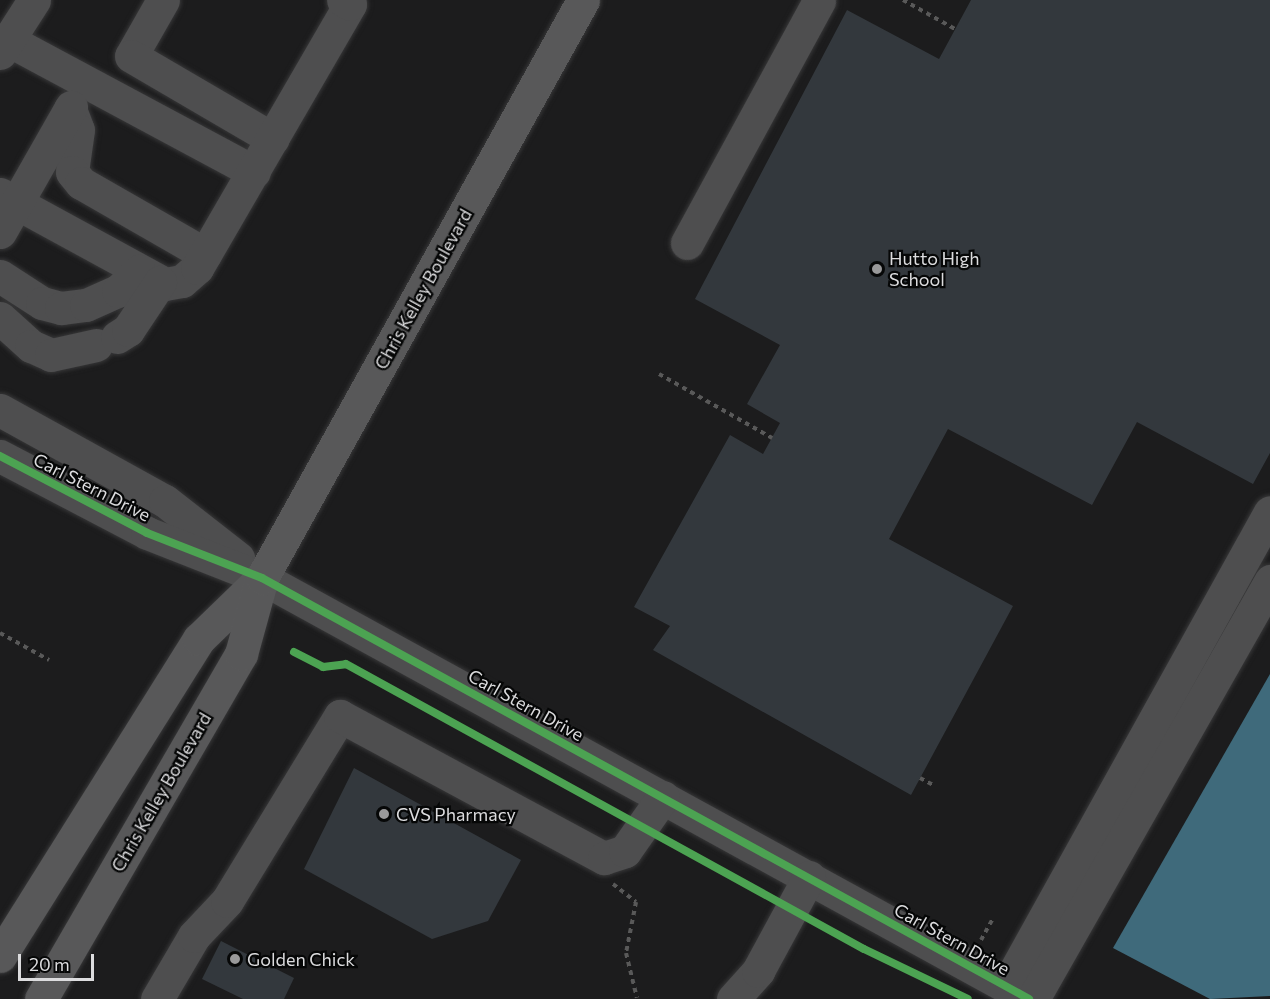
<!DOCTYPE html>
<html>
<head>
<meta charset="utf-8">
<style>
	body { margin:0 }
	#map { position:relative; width:1270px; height:999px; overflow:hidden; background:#1c1c1d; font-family:Commissioner,sans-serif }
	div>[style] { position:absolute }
	.water>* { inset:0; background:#3f6a7b }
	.building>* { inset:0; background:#33383d }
	.path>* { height:4px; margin-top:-2px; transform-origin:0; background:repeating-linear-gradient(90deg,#595959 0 4.5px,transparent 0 9px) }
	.roads { filter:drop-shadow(0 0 2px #373738) drop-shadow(0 0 2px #373738) }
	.minor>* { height:33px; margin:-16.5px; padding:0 16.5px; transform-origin:16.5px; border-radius:16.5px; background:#4e4e4f }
	.major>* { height:33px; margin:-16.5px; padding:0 16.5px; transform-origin:16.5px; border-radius:16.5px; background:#585859 }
	.cycleway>* { height:8px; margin:-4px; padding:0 4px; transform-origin:4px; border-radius:4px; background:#4ca352 }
	.dots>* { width:16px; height:16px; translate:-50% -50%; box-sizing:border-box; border:3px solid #060707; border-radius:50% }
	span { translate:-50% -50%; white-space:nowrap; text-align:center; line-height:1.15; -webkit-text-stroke:4.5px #060707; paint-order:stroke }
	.poi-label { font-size:18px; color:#dcdcde }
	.left { translate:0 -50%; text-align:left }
	.street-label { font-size:18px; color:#dcdcde }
	.scale { position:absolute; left:18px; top:954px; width:76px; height:27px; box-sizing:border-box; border:3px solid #dcdcde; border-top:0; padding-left:8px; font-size:18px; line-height:21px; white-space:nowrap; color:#dcdcde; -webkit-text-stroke:4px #060707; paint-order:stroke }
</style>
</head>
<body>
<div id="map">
	<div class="water">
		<i style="clip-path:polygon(1270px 674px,1270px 996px,1210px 999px,1113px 948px)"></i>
	</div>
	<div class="building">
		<i style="clip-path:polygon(971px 0,1270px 0,1270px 453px,1253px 484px,1137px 422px,1092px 505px,948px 429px,889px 539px,1013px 606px,911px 795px,653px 650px,670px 626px,634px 607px,730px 435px,763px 454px,780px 423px,747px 404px,780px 345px,695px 299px,847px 10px,939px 59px)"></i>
		<i style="clip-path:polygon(354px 768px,521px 860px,488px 921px,432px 939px,304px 869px)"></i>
		<i style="clip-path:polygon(221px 941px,294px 978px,284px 999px,243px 999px,202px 979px)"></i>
	</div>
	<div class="path">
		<i style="left:903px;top:0;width:60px;rotate:29.1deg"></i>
		<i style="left:659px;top:374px;width:130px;rotate:29.5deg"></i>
		<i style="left:0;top:633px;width:56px;rotate:28.9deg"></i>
		<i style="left:920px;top:778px;width:17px;rotate:28deg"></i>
		<i style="left:613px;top:884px;width:29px;rotate:38deg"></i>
		<i style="left:636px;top:902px;width:52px;rotate:101.1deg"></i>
		<i style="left:626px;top:953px;width:46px;rotate:76.3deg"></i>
		<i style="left:981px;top:940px;width:23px;rotate:-61deg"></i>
	</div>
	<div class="roads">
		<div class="minor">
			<i style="left:163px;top:0;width:64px;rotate:119.7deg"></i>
			<i style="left:131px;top:56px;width:164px;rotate:30.3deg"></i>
			<i style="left:8px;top:40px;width:279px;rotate:28.2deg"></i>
			<i style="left:0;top:53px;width:63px;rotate:-57.3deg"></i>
			<i style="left:70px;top:109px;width:22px;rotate:69deg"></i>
			<i style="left:78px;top:130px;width:42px;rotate:98.1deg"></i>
			<i style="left:72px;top:172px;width:14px;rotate:51deg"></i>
			<i style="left:81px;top:183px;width:143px;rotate:29.8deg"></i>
			<i style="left:0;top:194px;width:188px;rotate:28.6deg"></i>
			<i style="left:165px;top:284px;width:17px;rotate:-10deg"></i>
			<i style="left:182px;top:281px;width:20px;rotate:-41deg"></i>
			<i style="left:197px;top:268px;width:305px;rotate:-59.9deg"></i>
			<i style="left:350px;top:4px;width:8px;rotate:-150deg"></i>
			<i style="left:0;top:232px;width:144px;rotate:-60.4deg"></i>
			<i style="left:687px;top:243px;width:276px;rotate:-61.4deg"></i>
			<i style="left:0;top:276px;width:50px;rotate:32.7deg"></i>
			<i style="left:42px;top:303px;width:20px;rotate:15deg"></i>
			<i style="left:61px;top:308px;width:25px;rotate:-7deg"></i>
			<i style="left:86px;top:305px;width:35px;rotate:-24deg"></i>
			<i style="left:118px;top:291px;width:29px;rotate:-44deg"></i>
			<i style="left:0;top:318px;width:42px;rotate:42.1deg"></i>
			<i style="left:31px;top:346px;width:22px;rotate:24deg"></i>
			<i style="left:51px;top:355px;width:46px;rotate:-12.5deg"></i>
			<i style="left:117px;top:337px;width:13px;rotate:-32deg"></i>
			<i style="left:128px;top:330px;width:58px;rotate:-56.3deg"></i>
			<i style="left:0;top:410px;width:188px;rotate:28.9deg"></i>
			<i style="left:165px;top:501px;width:93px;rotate:38deg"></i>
			<i style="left:0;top:456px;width:166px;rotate:27.6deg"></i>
			<i style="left:147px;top:533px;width:123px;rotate:21.4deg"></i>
			<i style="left:262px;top:578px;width:875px;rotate:28.76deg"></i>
			<i style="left:1006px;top:987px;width:543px;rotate:-60.94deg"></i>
			<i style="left:157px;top:999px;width:73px;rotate:-59.6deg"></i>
			<i style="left:194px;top:936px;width:48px;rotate:-46.7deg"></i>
			<i style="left:227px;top:901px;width:217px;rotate:-58.6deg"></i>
			<i style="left:340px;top:716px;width:300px;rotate:28.3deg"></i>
			<i style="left:604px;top:858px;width:22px;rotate:-18deg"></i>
			<i style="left:625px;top:851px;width:66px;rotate:-54.9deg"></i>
			<i style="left:733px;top:999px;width:38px;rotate:-48deg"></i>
			<i style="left:758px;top:971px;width:107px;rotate:-61.5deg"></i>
			<i style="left:1033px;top:999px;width:481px;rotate:-60.4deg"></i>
		</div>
		<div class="major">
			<i style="left:0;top:956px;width:374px;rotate:-57.9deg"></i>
			<i style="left:199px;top:639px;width:86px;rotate:-44.1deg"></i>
			<i style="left:41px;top:999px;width:399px;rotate:-59.9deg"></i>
			<i style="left:241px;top:654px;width:79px;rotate:-74.6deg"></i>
			<i style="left:262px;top:578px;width:661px;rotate:-60.95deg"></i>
		</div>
	</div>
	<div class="cycleway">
		<i style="left:0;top:456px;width:166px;rotate:27.6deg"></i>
		<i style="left:147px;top:533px;width:123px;rotate:21.4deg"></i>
		<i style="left:262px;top:578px;width:875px;rotate:28.76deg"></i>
		<i style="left:294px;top:652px;width:33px;rotate:27deg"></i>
		<i style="left:323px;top:667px;width:23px;rotate:-7deg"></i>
		<i style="left:346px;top:664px;width:591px;rotate:28.82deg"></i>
		<i style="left:864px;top:949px;width:115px;rotate:25.7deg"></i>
	</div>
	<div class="dots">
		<i style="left:877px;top:269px;background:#99999a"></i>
		<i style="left:384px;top:814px;background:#99999a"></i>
		<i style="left:235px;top:959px;background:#99999a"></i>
	</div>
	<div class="poi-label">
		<span class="left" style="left:889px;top:269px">Hutto High<br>School</span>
		<span class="left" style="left:396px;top:814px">CVS Pharmacy</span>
		<span class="left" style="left:247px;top:959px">Golden Chick</span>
	</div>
	<div class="street-label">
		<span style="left:423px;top:289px;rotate:-61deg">Chris Kelley Boulevard</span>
		<span style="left:92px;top:487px;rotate:27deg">Carl Stern Drive</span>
		<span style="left:526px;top:705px;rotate:29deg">Carl Stern Drive</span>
		<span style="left:161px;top:792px;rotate:-60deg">Chris Kelley Boulevard</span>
		<span style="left:952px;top:939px;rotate:29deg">Carl Stern Drive</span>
	</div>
	<div class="scale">20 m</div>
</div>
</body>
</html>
